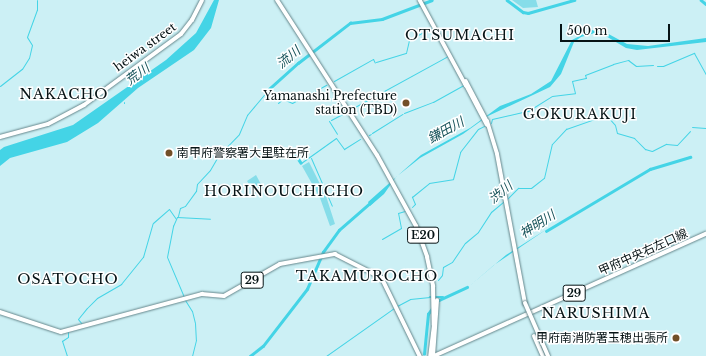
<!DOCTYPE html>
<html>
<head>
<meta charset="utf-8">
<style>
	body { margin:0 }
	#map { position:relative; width:706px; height:356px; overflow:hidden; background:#ccf0f5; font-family:"Libre Baskerville","Noto Sans JP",serif }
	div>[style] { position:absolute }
	.green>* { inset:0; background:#86dde9 }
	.water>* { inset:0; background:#44d4e6 }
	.stream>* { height:1px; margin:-0.5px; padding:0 0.5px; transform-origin:0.5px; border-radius:0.5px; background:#44d4e6 }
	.river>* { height:2.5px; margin:-1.25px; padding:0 1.25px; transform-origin:1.25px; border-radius:1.25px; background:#44d4e6 }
	.roads { filter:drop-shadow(0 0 1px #66878c) drop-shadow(0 0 1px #66878c) }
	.primary>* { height:3.5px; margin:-1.75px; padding:0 1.75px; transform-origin:1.75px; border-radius:1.75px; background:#fff }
	.highway>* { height:4px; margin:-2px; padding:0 2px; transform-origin:2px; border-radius:2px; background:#fff }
	.bridges { filter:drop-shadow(0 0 1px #66878c) drop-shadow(0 0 1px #66878c) }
	.highway-bridge>* { height:4px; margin:-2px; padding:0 2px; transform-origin:2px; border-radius:2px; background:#fff }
	.dots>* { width:11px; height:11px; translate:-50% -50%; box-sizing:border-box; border:2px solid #fff; border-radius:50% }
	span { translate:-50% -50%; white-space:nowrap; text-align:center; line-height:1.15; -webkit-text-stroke:3px #fff; paint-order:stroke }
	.shield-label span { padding:1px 3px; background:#fff; border:1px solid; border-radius:3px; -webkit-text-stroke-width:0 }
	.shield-label { font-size:11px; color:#061315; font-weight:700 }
	.street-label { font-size:12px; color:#061315 }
	.poi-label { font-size:12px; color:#061315 }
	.right { translate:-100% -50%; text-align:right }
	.left { translate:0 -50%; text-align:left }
	.water-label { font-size:13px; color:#17535a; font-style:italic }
	.quarter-label { font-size:14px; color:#061315; letter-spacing:1px }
	.scale { position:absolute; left:560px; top:24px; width:110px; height:18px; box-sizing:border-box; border:2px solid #061315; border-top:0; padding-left:5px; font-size:12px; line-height:14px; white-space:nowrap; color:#061315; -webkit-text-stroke:3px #fff; paint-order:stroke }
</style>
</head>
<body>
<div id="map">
	<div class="green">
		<i style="clip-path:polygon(512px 0,536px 0,538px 7px,523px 8px)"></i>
		<i style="clip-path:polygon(309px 162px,326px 196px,335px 224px,330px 226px,320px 198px,302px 166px)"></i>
		<i style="clip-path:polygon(256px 175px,263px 188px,255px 193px,247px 181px)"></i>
	</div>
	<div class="water">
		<i style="clip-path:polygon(214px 0,219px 0,211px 28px,194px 50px,138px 88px,98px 123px,67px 142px,10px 158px,0 166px,0 150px,4px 147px,73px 125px,166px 60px,196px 33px)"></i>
		<i style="clip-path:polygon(591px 30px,603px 31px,627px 44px,648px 46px,706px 38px,706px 42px,637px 50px,626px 48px,604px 35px,595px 33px,581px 37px,574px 42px,561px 74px,550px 87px,488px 116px,463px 134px,420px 158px,396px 177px,384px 194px,370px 206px,368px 202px,421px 155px,470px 128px,500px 106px,531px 94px,551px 81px,572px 40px)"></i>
		<i style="clip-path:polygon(547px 229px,494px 265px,466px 289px,506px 255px)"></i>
	</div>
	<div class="stream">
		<i style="left:376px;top:62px;width:31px;rotate:-17deg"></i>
		<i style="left:406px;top:53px;width:13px;rotate:-77deg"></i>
		<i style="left:409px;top:40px;width:26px;rotate:-29deg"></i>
		<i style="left:657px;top:66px;width:6px"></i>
		<i style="left:663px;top:66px;width:34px;rotate:-23deg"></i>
		<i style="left:694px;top:53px;width:25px;rotate:61deg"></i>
		<i style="left:334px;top:81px;width:45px;rotate:-29.4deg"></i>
		<i style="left:373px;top:59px;width:4px;rotate:63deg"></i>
		<i style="left:0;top:86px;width:28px;rotate:-38deg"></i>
		<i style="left:22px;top:69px;width:13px;rotate:-58deg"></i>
		<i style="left:29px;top:58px;width:13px;rotate:-77deg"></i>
		<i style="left:32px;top:45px;width:9px;rotate:-122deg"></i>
		<i style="left:27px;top:37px;width:29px;rotate:-70deg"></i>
		<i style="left:37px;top:10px;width:10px;rotate:-90deg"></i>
		<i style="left:315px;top:91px;width:13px;rotate:-29deg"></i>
		<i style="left:124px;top:103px;width:1px;rotate:-90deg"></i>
		<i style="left:278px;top:103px;width:6px;rotate:-39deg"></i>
		<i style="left:283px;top:99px;width:10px;rotate:24deg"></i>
		<i style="left:292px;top:103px;width:24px;rotate:-28deg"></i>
		<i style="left:353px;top:108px;width:108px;rotate:-28.7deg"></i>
		<i style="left:404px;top:113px;width:31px;rotate:-21deg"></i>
		<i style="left:433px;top:102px;width:35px;rotate:-29deg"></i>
		<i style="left:331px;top:120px;width:15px;rotate:-28deg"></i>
		<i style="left:329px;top:121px;width:15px;rotate:58deg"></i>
		<i style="left:491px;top:123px;width:4px;rotate:-76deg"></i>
		<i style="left:492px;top:119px;width:37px;rotate:-13deg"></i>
		<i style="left:528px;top:111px;width:28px;rotate:-32deg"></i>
		<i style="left:552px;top:96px;width:23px;rotate:-7deg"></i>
		<i style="left:575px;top:93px;width:12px;rotate:-104deg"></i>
		<i style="left:572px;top:81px;width:14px;rotate:-12deg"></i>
		<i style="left:586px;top:78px;width:3px;rotate:-108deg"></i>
		<i style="left:585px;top:75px;width:30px;rotate:-21deg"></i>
		<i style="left:613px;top:64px;width:16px;rotate:-15deg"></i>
		<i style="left:628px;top:60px;width:10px;rotate:37deg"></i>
		<i style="left:636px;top:66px;width:17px;rotate:-3deg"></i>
		<i style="left:692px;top:127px;width:14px;rotate:4deg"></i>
		<i style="left:372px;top:133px;width:36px;rotate:-32deg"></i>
		<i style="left:369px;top:135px;width:2px;rotate:-27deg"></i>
		<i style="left:311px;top:158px;width:52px;rotate:66.4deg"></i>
		<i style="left:301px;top:163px;width:43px;rotate:-35.5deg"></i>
		<i style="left:336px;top:138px;width:14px;rotate:54deg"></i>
		<i style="left:344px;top:149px;width:19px;rotate:-32deg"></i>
		<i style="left:507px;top:199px;width:16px;rotate:-45deg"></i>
		<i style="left:518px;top:188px;width:13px"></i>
		<i style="left:531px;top:188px;width:16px;rotate:-38deg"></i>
		<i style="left:544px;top:178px;width:35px;rotate:-77deg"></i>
		<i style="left:552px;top:144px;width:21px;rotate:-47deg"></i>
		<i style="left:566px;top:129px;width:42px;rotate:-19.3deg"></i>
		<i style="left:606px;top:115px;width:13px;rotate:48deg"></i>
		<i style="left:615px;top:125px;width:8px;rotate:76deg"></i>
		<i style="left:617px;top:133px;width:18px;rotate:16deg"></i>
		<i style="left:634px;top:138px;width:16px;rotate:45deg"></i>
		<i style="left:645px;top:149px;width:7px;rotate:16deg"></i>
		<i style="left:652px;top:151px;width:16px;rotate:-27deg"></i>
		<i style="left:666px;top:144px;width:11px;rotate:5deg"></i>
		<i style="left:677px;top:145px;width:19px;rotate:-47deg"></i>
		<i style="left:412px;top:207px;width:4px;rotate:-45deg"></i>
		<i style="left:415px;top:204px;width:8px;rotate:-113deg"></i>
		<i style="left:412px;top:197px;width:22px;rotate:-39deg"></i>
		<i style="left:429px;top:183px;width:24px;rotate:-9deg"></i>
		<i style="left:453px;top:179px;width:28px;rotate:-75deg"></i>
		<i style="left:460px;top:152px;width:29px;rotate:-52deg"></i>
		<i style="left:478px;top:129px;width:7px;rotate:-27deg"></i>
		<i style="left:178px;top:216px;width:8px;rotate:-76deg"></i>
		<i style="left:180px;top:208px;width:5px;rotate:-22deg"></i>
		<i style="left:185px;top:206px;width:19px;rotate:-54deg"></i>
		<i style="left:196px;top:191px;width:7px;rotate:-82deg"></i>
		<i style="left:197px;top:184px;width:19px;rotate:-47deg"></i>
		<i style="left:210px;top:170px;width:16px;rotate:-60deg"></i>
		<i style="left:218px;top:156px;width:30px;rotate:-46deg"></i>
		<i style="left:239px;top:134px;width:21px;rotate:-67deg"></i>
		<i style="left:247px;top:115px;width:34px;rotate:-50deg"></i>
		<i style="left:382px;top:239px;width:22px;rotate:-30deg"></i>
		<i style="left:401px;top:228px;width:15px;rotate:-101deg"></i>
		<i style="left:398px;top:213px;width:7px;rotate:-16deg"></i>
		<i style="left:438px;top:280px;width:6px;rotate:-51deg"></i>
		<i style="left:442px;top:275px;width:8px;rotate:-83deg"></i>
		<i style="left:443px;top:267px;width:10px;rotate:-29deg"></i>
		<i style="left:452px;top:262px;width:23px;rotate:-56deg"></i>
		<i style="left:465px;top:243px;width:17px;rotate:-40deg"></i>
		<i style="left:478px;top:232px;width:24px;rotate:-57deg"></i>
		<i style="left:491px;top:212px;width:17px;rotate:-40deg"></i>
		<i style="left:184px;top:297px;width:43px;rotate:-113deg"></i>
		<i style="left:167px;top:257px;width:32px;rotate:-79deg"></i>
		<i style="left:173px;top:226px;width:10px;rotate:-66deg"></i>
		<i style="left:177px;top:217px;width:33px;rotate:3deg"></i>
		<i style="left:185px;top:300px;width:13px;rotate:58deg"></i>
		<i style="left:192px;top:311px;width:12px;rotate:76deg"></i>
		<i style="left:195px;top:323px;width:17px;rotate:87deg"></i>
		<i style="left:196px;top:340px;width:16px;rotate:104deg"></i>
		<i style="left:397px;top:306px;width:15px;rotate:-28deg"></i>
		<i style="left:410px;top:299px;width:20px;rotate:-6deg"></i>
		<i style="left:82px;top:324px;width:6px;rotate:-129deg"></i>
		<i style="left:78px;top:319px;width:14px;rotate:-51deg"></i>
		<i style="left:87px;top:308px;width:14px;rotate:-45deg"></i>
		<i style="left:97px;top:298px;width:28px;rotate:-30deg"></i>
		<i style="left:121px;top:284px;width:35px;rotate:-51deg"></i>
		<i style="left:143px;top:257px;width:35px;rotate:-74deg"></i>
		<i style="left:153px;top:223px;width:21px;rotate:-41deg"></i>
		<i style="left:169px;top:209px;width:12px;rotate:55deg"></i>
		<i style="left:67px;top:356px;width:16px;rotate:-108deg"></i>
		<i style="left:62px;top:341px;width:7px;rotate:-34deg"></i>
		<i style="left:68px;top:337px;width:5px;rotate:-90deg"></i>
		<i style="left:326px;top:356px;width:83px;rotate:-35.2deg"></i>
	</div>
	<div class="river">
		<i style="left:507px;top:0;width:20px;rotate:37deg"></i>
		<i style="left:523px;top:12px;width:5px;rotate:11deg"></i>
		<i style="left:528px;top:13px;width:48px;rotate:-15.8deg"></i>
		<i style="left:701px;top:0;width:6px;rotate:39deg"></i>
		<i style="left:269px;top:89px;width:39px;rotate:-42deg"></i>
		<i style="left:298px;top:63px;width:66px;rotate:-37.6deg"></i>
		<i style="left:350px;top:23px;width:32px;rotate:-7deg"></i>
		<i style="left:382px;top:19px;width:53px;rotate:-20.8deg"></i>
		<i style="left:293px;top:151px;width:14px;rotate:56deg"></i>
		<i style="left:546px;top:231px;width:121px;rotate:-30.8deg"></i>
		<i style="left:650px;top:169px;width:42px;rotate:-16.7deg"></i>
		<i style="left:430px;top:297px;width:13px"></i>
		<i style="left:437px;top:301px;width:33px;rotate:-25deg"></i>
		<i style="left:424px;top:354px;width:40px;rotate:-84.3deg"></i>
		<i style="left:428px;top:314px;width:9px;rotate:-54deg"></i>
		<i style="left:250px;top:356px;width:16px;rotate:-38deg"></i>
		<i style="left:263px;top:346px;width:72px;rotate:-52.3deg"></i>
		<i style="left:307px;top:289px;width:40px;rotate:-66.6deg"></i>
		<i style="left:323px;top:252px;width:27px;rotate:-54deg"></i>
		<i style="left:339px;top:230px;width:43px;rotate:-41.2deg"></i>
	</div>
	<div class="roads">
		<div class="primary">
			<i style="left:420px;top:0;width:97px;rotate:61.6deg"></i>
			<i style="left:466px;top:81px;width:45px;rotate:62.3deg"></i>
			<i style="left:0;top:312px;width:64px;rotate:18.2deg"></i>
			<i style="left:61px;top:332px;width:146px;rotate:-15.1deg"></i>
			<i style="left:202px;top:294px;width:22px;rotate:5deg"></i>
			<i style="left:224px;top:296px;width:64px;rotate:-29.7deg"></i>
			<i style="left:280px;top:264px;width:56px;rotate:-10.3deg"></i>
			<i style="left:335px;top:254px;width:53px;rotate:27.1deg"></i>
			<i style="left:382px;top:278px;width:87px;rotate:64deg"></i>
			<i style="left:434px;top:356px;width:298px;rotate:-24.2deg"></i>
		</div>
		<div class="highway">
			<i style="left:277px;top:0;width:184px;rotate:57.2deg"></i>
			<i style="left:377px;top:155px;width:81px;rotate:61.2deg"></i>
			<i style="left:416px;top:226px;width:33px;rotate:70deg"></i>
			<i style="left:427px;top:257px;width:30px;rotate:78deg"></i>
			<i style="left:433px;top:286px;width:39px;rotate:89deg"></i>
			<i style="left:434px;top:325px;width:31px;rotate:97deg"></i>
			<i style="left:465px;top:83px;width:47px;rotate:62.4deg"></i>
			<i style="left:487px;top:121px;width:34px;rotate:73deg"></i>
			<i style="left:497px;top:154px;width:152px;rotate:79.4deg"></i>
			<i style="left:0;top:137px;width:50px;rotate:-15.2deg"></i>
			<i style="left:48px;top:124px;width:41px;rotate:-27.8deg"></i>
			<i style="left:84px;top:105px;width:120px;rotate:-36.2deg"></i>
			<i style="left:181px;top:34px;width:18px;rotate:-52deg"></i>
			<i style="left:192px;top:20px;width:22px;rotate:-63deg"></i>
			<i style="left:534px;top:336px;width:22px;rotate:66deg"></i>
			<i style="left:433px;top:356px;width:56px;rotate:-85.9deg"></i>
		</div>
	</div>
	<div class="bridges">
		<div class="highway-bridge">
			<i style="left:525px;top:303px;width:58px;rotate:66.5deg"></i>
		</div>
	</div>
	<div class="dots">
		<i style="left:406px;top:103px;background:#724f28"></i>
		<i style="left:169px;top:153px;background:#724f28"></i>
		<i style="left:676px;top:338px;background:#724f28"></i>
	</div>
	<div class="shield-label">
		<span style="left:423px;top:235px">E20</span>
		<span style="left:252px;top:280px">29</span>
		<span style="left:574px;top:293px">29</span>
	</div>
	<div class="street-label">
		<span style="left:145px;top:47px;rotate:-36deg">heiwa street</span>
		<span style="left:643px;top:252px;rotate:-24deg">甲府中央右左口線</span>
	</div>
	<div class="poi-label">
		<span class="right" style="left:397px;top:103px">Yamanashi Prefecture<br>station (TBD)</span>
		<span class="left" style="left:177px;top:153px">南甲府警察署大里駐在所</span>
		<span class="right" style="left:668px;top:338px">甲府南消防署玉穂出張所</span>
	</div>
	<div class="water-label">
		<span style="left:289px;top:58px;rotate:-40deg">流川</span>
		<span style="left:138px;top:75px;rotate:-36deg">荒川</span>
		<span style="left:446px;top:131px;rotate:-29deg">鎌田川</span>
		<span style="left:501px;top:193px;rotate:-39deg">渋川</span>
		<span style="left:538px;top:225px;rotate:-33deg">神明川</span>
	</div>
	<div class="quarter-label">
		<span style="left:460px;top:35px">OTSUMACHI</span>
		<span style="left:64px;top:94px">NAKACHO</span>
		<span style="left:580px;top:114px">GOKURAKUJI</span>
		<span style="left:284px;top:191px">HORINOUCHICHO</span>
		<span style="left:367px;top:276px">TAKAMUROCHO</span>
		<span style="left:68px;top:279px">OSATOCHO</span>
		<span style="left:596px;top:313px">NARUSHIMA</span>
	</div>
	<div class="scale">500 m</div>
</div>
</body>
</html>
